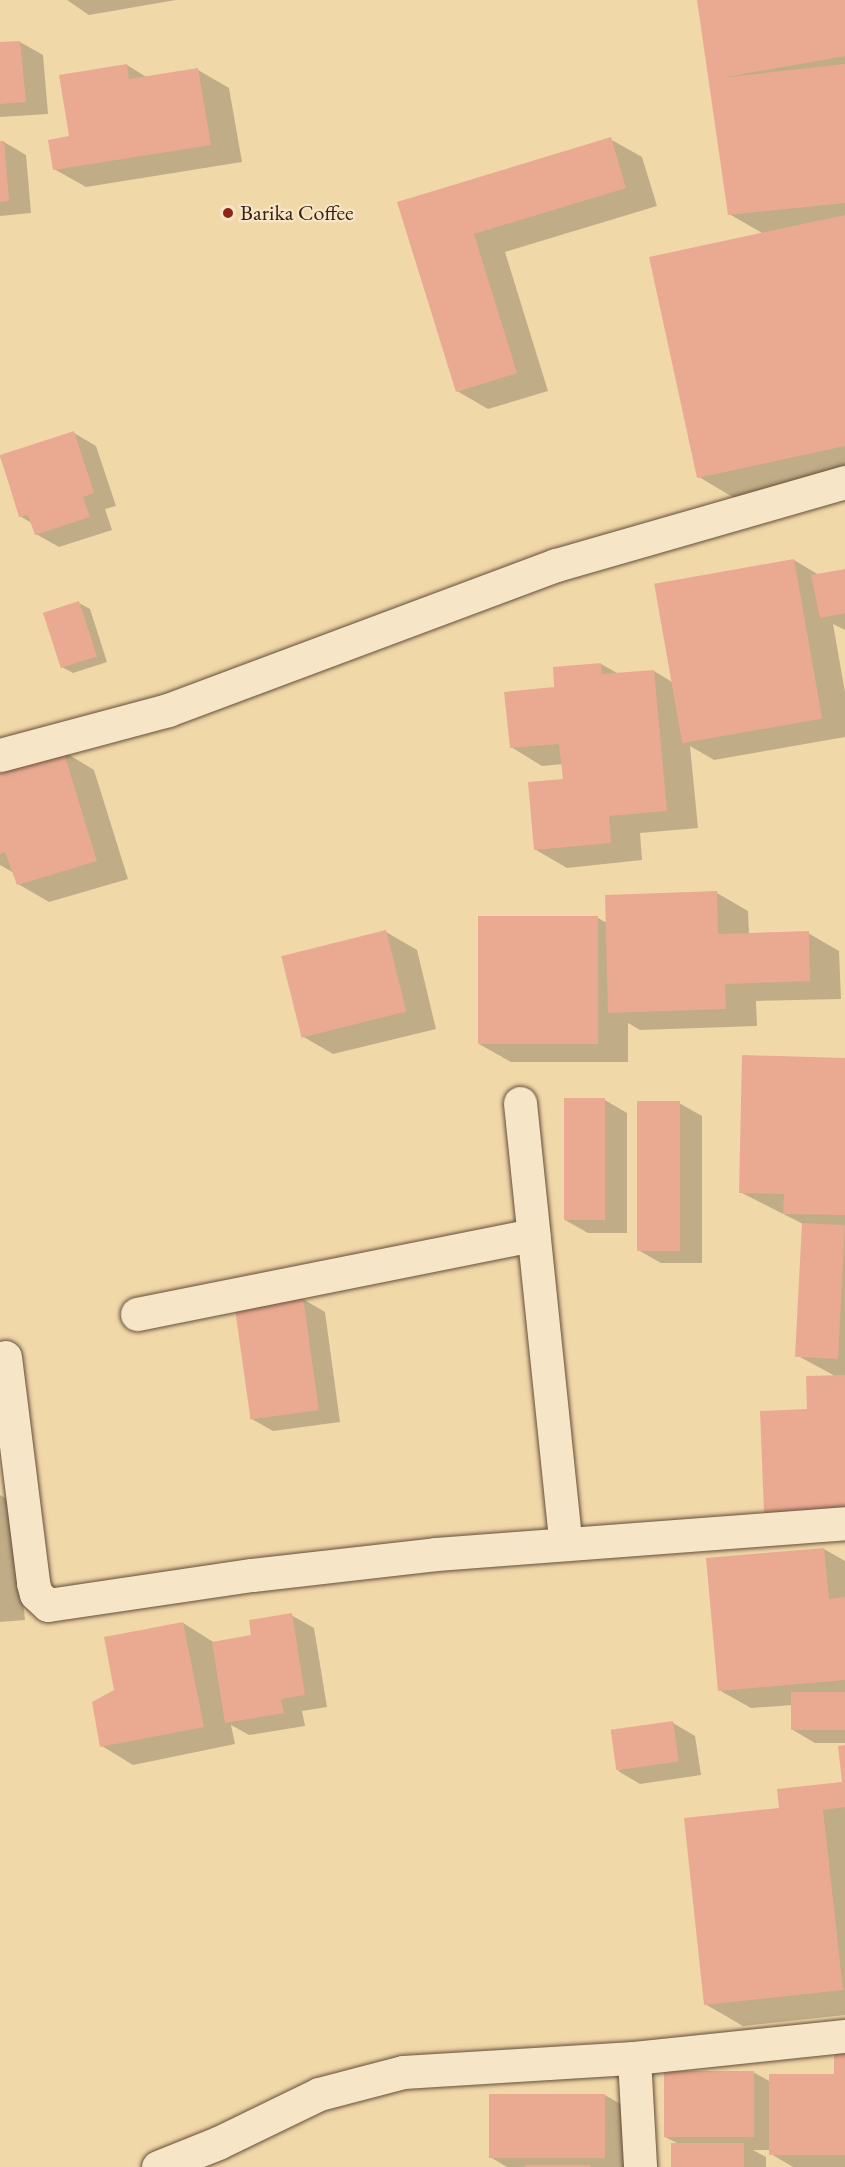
<!DOCTYPE html>
<html>
<head>
<meta charset="utf-8">
<style>
	body { margin:0 }
	#map { position:relative; width:845px; height:2167px; overflow:hidden; background:#f1d8a9; font-family:"EB Garamond",serif }
	div>[style] { position:absolute }
	.shadow>* { inset:0; background:#0003 }
	.building>* { inset:0; background:#eaaa92; transform-origin:0 0 }
	.roads { filter:drop-shadow(0 0 2px #654f39) drop-shadow(0 0 2px #654f39) }
	.minor>* { height:33px; margin:-16.5px; padding:0 16.5px; transform-origin:16.5px; border-radius:16.5px; background:#f6e6c7 }
	.dots>* { width:16px; height:16px; translate:-50% -50%; box-sizing:border-box; border:3px solid #f6e6c7; border-radius:50% }
	span { translate:-50% -50%; white-space:nowrap; text-align:center; line-height:1.15; -webkit-text-stroke:4.5px #f6e6c7; paint-order:stroke }
	.poi-label { font-size:22px; color:#362114 }
	.left { translate:0 -50%; text-align:left }
</style>
</head>
<body>
<div id="map">
	<div class="shadow">
		<i style="clip-path:polygon(67px 0,176px 0,89px 15px)"></i>
		<i style="clip-path:polygon(698px 0,845px 0,845px 476px,736px 499px,699px 477px,764px 234px,729px 214px)"></i>
		<i style="clip-path:polygon(20px 42px,43px 55px,48px 114px,0 117px,0 44px)"></i>
		<i style="clip-path:polygon(127px 65px,148px 78px,198px 70px,229px 88px,242px 162px,86px 187px,54px 169px,70px 138px)"></i>
		<i style="clip-path:polygon(610px 139px,642px 157px,657px 206px,505px 252px,548px 391px,488px 409px,457px 391px,399px 203px)"></i>
		<i style="clip-path:polygon(4px 142px,26px 155px,31px 213px,0 216px,0 143px)"></i>
		<i style="clip-path:polygon(74px 433px,96px 446px,116px 506px,105px 509px,112px 530px,59px 547px,36px 534px,33px 524px,20px 516px,0 456px)"></i>
		<i style="clip-path:polygon(794px 560px,819px 575px,845px 570px,845px 630px,833px 624px,845px 692px,845px 737px,714px 760px,690px 746px,698px 828px,640px 833px,642px 860px,567px 868px,536px 850px,565px 781px,563px 764px,542px 766px,511px 747px,556px 688px,601px 664px,619px 674px,654px 671px,672px 682px)"></i>
		<i style="clip-path:polygon(79px 603px,90px 609px,107px 662px,73px 673px,62px 667px)"></i>
		<i style="clip-path:polygon(63px 751px,94px 770px,128px 879px,49px 902px,18px 884px,14px 873px,0 865px,0 771px)"></i>
		<i style="clip-path:polygon(717px 893px,748px 911px,749px 935px,808px 933px,839px 951px,841px 999px,756px 1001px,757px 1026px,640px 1030px,628px 1023px,628px 1062px,511px 1062px,479px 1044px,598px 918px,607px 923px)"></i>
		<i style="clip-path:polygon(386px 932px,417px 950px,436px 1029px,333px 1054px,302px 1036px)"></i>
		<i style="clip-path:polygon(845px 1059px,845px 1528px,809px 1411px,835px 1376px,800px 1357px,803px 1224px,740px 1192px)"></i>
		<i style="clip-path:polygon(605px 1100px,627px 1113px,627px 1233px,588px 1233px,565px 1220px)"></i>
		<i style="clip-path:polygon(679px 1103px,702px 1116px,702px 1263px,661px 1263px,638px 1250px)"></i>
		<i style="clip-path:polygon(303px 1299px,325px 1312px,340px 1422px,273px 1431px,250px 1418px)"></i>
		<i style="clip-path:polygon(0 1495px,13px 1502px,25px 1620px,0 1622px)"></i>
		<i style="clip-path:polygon(824px 1549px,845px 1561px,845px 1743px,815px 1743px,793px 1730px,793px 1705px,751px 1708px,719px 1690px)"></i>
		<i style="clip-path:polygon(291px 1615px,314px 1628px,327px 1707px,302px 1711px,305px 1726px,249px 1735px,231px 1725px,235px 1744px,133px 1765px,102px 1746px,116px 1690px,183px 1623px,215px 1643px,253px 1636px)"></i>
		<i style="clip-path:polygon(673px 1723px,695px 1736px,701px 1775px,640px 1784px,618px 1771px)"></i>
		<i style="clip-path:polygon(845px 1747px,845px 2015px,743px 2026px,705px 2004px,781px 1809px,844px 1784px)"></i>
		<i style="clip-path:polygon(845px 2049px,845px 2167px,793px 2167px,771px 2154px,771px 2150px,753px 2150px,766px 2157px,766px 2167px,672px 2167px,679px 2144px,665px 2137px,753px 2072px,771px 2082px,835px 2076px)"></i>
		<i style="clip-path:polygon(605px 2095px,627px 2108px,627px 2167px,507px 2167px,490px 2157px)"></i>
	</div>
	<div class="building">
		<i style="clip-path:polygon(697px 0,845px 0,845px 56px,721px 78px,845px 64px,845px 203px,728px 215px)"></i>
		<i style="clip-path:polygon(20px 41px,26px 102px,0 104px,0 42px)"></i>
		<i style="clip-path:polygon(127px 64px,129px 79px,198px 68px,211px 145px,53px 170px,48px 140px,69px 136px,59px 75px)"></i>
		<i style="clip-path:polygon(611px 137px,626px 188px,474px 234px,517px 373px,456px 392px,397px 202px)"></i>
		<i style="clip-path:polygon(0 141px,4px 141px,9px 201px,0 202px)"></i>
		<i style="clip-path:polygon(845px 215px,845px 446px,697px 478px,649px 257px)"></i>
		<i style="clip-path:polygon(74px 431px,94px 493px,83px 497px,90px 517px,35px 535px,28px 515px,19px 517px,0 455px)"></i>
		<i style="left:794px;top:559px;width:162px;height:142px;rotate:80deg"></i>
		<i style="clip-path:polygon(845px 569px,845px 613px,820px 618px,811px 575px)"></i>
		<i style="left:79px;top:601px;width:58px;height:38px;rotate:72deg"></i>
		<i style="clip-path:polygon(601px 663px,602px 674px,654px 670px,667px 811px,609px 816px,611px 843px,534px 850px,528px 782px,563px 779px,559px 744px,510px 748px,504px 692px,554px 687px,553px 667px)"></i>
		<i style="clip-path:polygon(63px 750px,97px 861px,17px 885px,5px 852px,0 854px,0 769px)"></i>
		<i style="clip-path:polygon(717px 891px,718px 934px,809px 931px,810px 981px,725px 984px,726px 1009px,608px 1013px,605px 895px)"></i>
		<i style="left:478px;top:916px;width:120px;height:128px"></i>
		<i style="left:386px;top:930px;width:84px;height:108px;rotate:76deg"></i>
		<i style="clip-path:polygon(742px 1055px,845px 1058px,845px 1215px,783px 1214px,784px 1194px,739px 1193px)"></i>
		<i style="left:564px;top:1098px;width:41px;height:122px"></i>
		<i style="left:637px;top:1101px;width:43px;height:150px"></i>
		<i style="left:802px;top:1223px;width:43px;height:134px;rotate:3deg"></i>
		<i style="left:303px;top:1297px;width:114px;height:69px;rotate:82deg"></i>
		<i style="clip-path:polygon(845px 1375px,845px 1510px,764px 1513px,760px 1411px,807px 1409px,806px 1376px)"></i>
		<i style="clip-path:polygon(824px 1548px,829px 1599px,845px 1597px,845px 1680px,718px 1691px,706px 1558px)"></i>
		<i style="clip-path:polygon(292px 1613px,305px 1695px,281px 1699px,284px 1713px,225px 1723px,212px 1642px,251px 1635px,249px 1620px)"></i>
		<i style="clip-path:polygon(183px 1622px,204px 1727px,100px 1747px,92px 1702px,114px 1690px,104px 1637px)"></i>
		<i style="left:791px;top:1692px;width:54px;height:38px"></i>
		<i style="left:673px;top:1721px;width:41px;height:63px;rotate:82deg"></i>
		<i style="clip-path:polygon(845px 1745px,845px 1807px,823px 1810px,843px 1990px,704px 2005px,684px 1818px,779px 1808px,777px 1789px,842px 1782px,838px 1746px)"></i>
		<i style="clip-path:polygon(834px 2048px,845px 2048px,845px 2155px,769px 2155px,769px 2074px,834px 2074px)"></i>
		<i style="left:664px;top:2071px;width:90px;height:66px"></i>
		<i style="left:489px;top:2094px;width:116px;height:64px"></i>
		<i style="left:671px;top:2143px;width:73px;height:24px"></i>
		<i style="left:525px;top:2165px;width:65px;height:2px"></i>
	</div>
	<div class="roads">
		<div class="minor">
			<i style="left:0;top:755px;width:174px;rotate:-15deg"></i>
			<i style="left:168px;top:710px;width:414px;rotate:-20.5deg"></i>
			<i style="left:556px;top:565px;width:301px;rotate:-16deg"></i>
			<i style="left:520px;top:1103px;width:441px;rotate:84.1deg"></i>
			<i style="left:137px;top:1314px;width:404px;rotate:-11.3deg"></i>
			<i style="left:5px;top:1357px;width:228px;rotate:82.9deg"></i>
			<i style="left:33px;top:1583px;width:11px;rotate:75deg"></i>
			<i style="left:36px;top:1594px;width:16px;rotate:43deg"></i>
			<i style="left:48px;top:1605px;width:206px;rotate:-8.4deg"></i>
			<i style="left:252px;top:1575px;width:185px;rotate:-6.5deg"></i>
			<i style="left:436px;top:1554px;width:410px;rotate:-4.3deg"></i>
			<i style="left:634px;top:2058px;width:109px;rotate:86.8deg"></i>
			<i style="left:158px;top:2167px;width:65px;rotate:-21.8deg"></i>
			<i style="left:218px;top:2143px;width:112px;rotate:-25.9deg"></i>
			<i style="left:319px;top:2094px;width:87px;rotate:-14.7deg"></i>
			<i style="left:403px;top:2072px;width:231px;rotate:-3.5deg"></i>
			<i style="left:634px;top:2058px;width:212px;rotate:-6deg"></i>
		</div>
	</div>
	<div class="dots">
		<i style="left:228px;top:213px;background:#8f2418"></i>
	</div>
	<div class="poi-label">
		<span class="left" style="left:240px;top:213px">Barika Coffee</span>
	</div>
</div>
</body>
</html>
